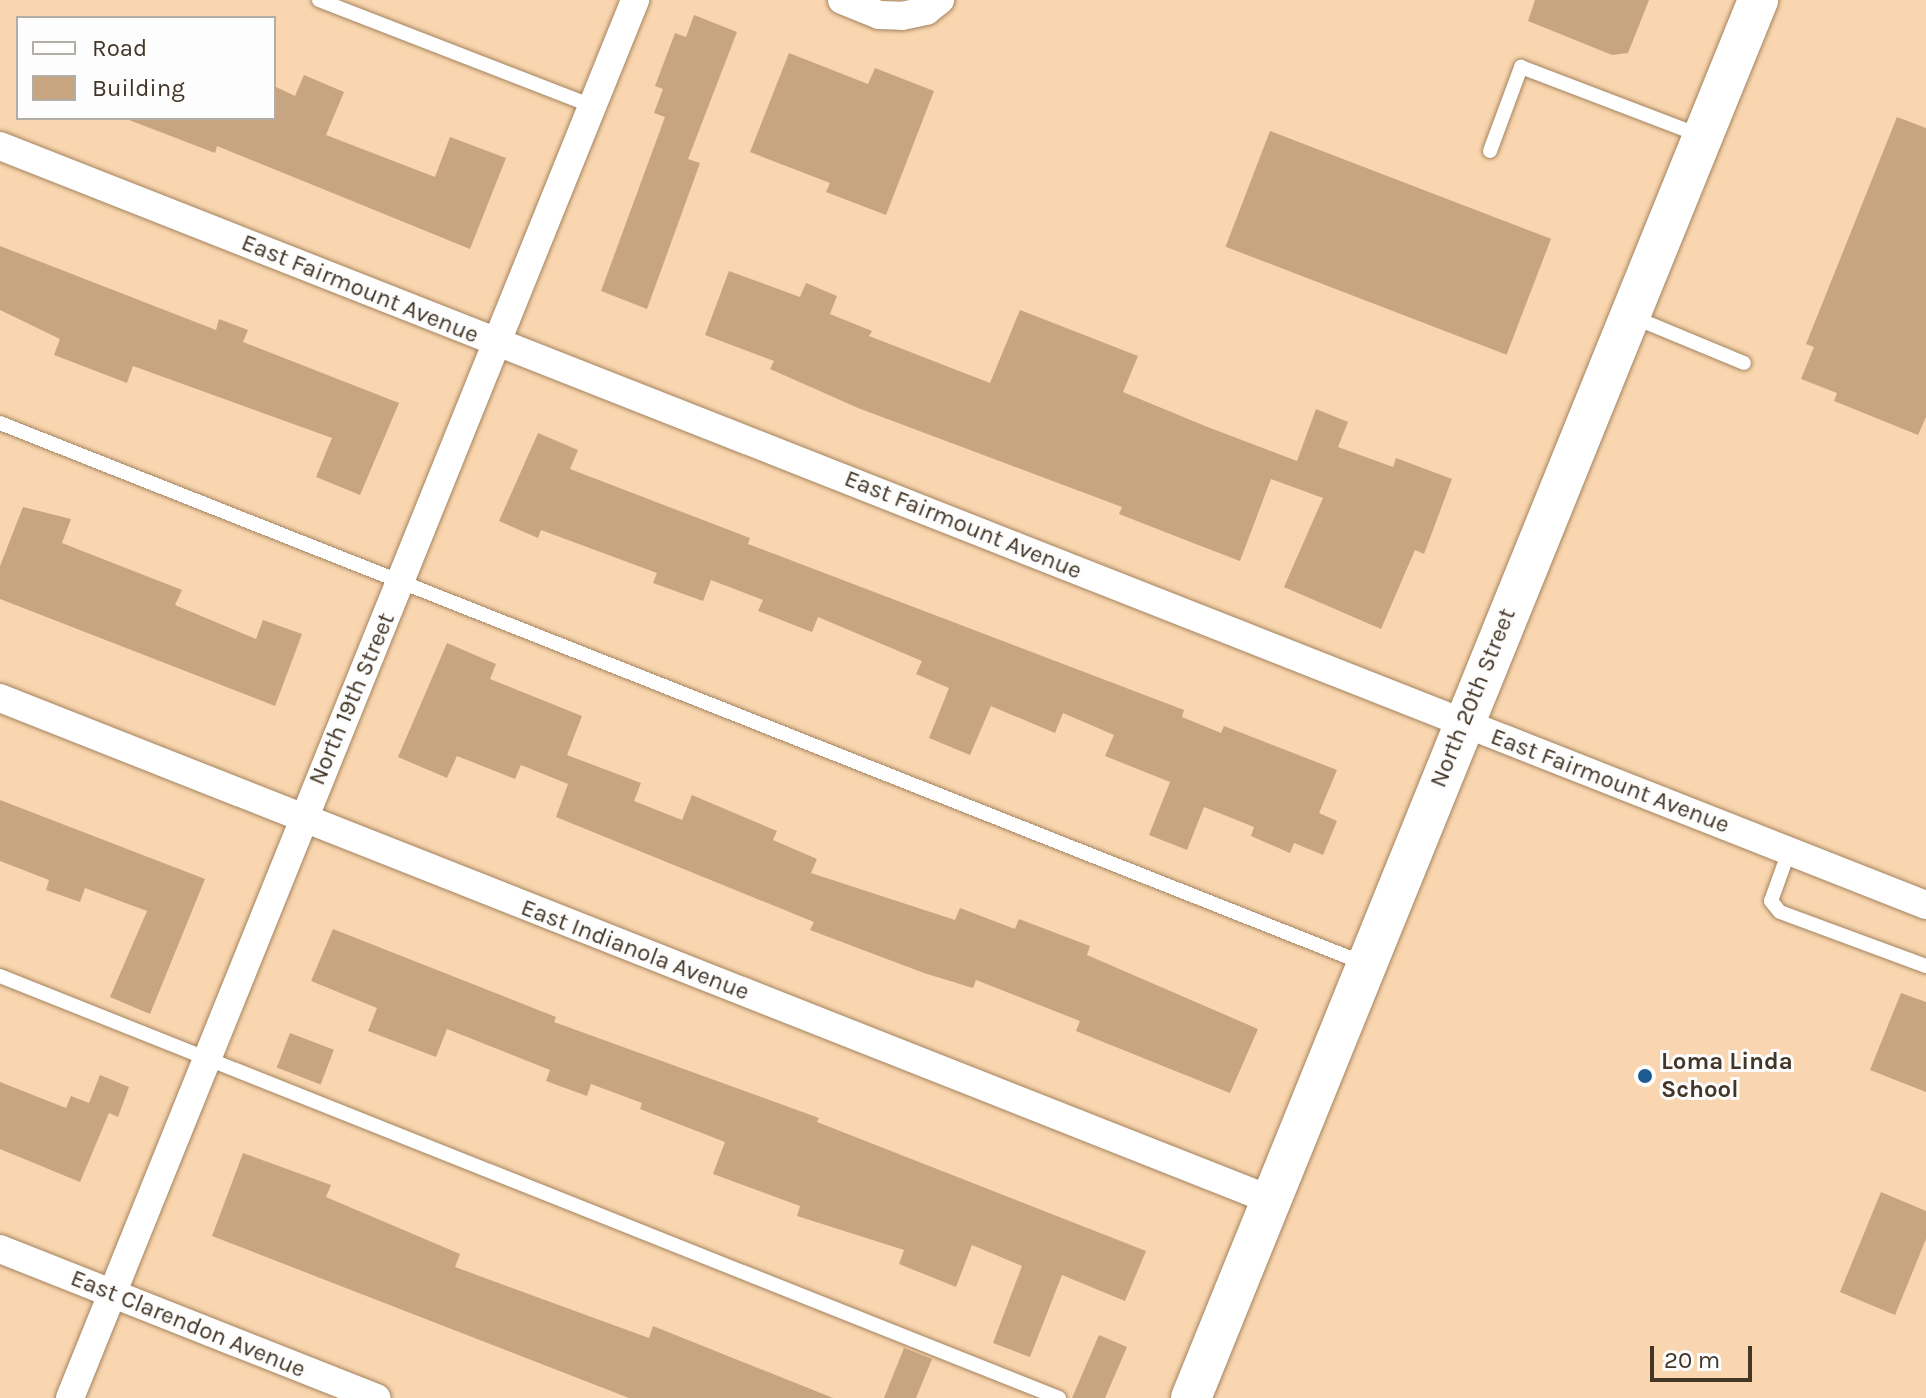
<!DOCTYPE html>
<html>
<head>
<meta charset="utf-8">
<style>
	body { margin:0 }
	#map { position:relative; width:1926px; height:1398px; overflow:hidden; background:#f9d6af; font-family:Karla,sans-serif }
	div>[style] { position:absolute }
	.building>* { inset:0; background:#c7a580; transform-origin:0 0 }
	.roads { filter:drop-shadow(0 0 2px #a3835f) drop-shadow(0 0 2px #a3835f) }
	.lane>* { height:14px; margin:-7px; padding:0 7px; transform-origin:7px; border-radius:7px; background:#fff }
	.street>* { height:28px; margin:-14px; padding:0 14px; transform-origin:14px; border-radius:14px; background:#fff }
	.secondary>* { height:40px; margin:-20px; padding:0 20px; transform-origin:20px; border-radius:20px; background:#fff }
	.dots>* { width:22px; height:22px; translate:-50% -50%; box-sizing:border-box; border:4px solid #fdfdfd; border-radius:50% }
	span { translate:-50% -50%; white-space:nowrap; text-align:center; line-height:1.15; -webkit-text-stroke:6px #fdfdfd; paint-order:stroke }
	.street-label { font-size:24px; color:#443627 }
	.poi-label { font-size:24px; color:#443627; font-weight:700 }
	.left { translate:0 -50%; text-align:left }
	.legend { position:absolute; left:16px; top:16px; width:260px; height:104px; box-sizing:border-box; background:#fdfdfd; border:2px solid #b3ada7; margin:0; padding:10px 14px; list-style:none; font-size:24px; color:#443627 }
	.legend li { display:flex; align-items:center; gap:16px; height:40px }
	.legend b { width:40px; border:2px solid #b3ada7 }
	.scale { position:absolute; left:1650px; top:1346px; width:102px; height:36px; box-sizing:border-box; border:4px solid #443627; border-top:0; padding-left:10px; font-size:24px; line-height:28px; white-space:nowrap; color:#443627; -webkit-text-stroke:6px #fdfdfd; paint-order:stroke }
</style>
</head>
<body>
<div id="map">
	<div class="building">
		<i style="clip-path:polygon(1535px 0,1649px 0,1628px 53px,1612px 55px,1528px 21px)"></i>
		<i style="clip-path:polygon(694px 15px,737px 32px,688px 159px,700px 163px,647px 309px,601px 291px,665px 117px,654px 113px,663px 89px,655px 86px,675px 33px,686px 37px)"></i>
		<i style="clip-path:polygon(789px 53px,868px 84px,875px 68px,934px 91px,886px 215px,826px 192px,830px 183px,750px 152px)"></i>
		<i style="clip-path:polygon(304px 75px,344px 92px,326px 135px,435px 177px,450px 137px,506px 158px,470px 249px,217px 146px,215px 153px,129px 120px,274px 118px,274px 86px,295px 96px)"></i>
		<i style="clip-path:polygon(1897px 117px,1926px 128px,1926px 417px,1918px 435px,1834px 401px,1837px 393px,1801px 379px,1814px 347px,1806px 344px)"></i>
		<i style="left:1270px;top:131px;width:301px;height:124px;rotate:21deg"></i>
		<i style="clip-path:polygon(0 246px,216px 330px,219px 319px,248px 330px,243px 342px,399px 403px,360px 495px,316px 477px,332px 438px,133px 366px,127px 383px,54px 355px,60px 339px,0 310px)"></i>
		<i style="clip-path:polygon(729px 271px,800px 297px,806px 283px,837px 296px,830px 314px,872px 331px,869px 336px,990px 383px,1020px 310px,1138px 356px,1123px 392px,1205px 426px,1297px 461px,1316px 409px,1348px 422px,1338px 447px,1393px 467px,1396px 458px,1452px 479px,1424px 554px,1415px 550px,1381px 629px,1284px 587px,1323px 498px,1271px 479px,1240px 561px,1193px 543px,1119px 514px,1122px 507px,858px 408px,770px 369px,774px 361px,705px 335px)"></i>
		<i style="clip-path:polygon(538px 433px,578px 450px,570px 469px,750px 538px,748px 544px,1184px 710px,1182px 717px,1221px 733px,1224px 726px,1337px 770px,1319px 813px,1337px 821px,1323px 855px,1294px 843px,1290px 853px,1251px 836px,1254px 827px,1204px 807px,1187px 850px,1149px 835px,1170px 782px,1105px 756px,1114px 735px,1063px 713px,1055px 733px,991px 706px,970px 755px,929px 738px,949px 688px,916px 674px,922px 661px,818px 617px,812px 632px,758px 611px,763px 600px,711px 580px,703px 601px,653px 583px,657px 573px,541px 530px,538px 538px,499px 521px)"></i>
		<i style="clip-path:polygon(23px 507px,71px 519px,62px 543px,182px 590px,175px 605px,256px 639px,263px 620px,302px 634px,275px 706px,0 599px,0 566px)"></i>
		<i style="clip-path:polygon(447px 643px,496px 664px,490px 679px,582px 716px,567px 755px,641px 783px,634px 801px,682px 820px,692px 795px,777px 831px,773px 840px,817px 859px,811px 873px,955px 920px,960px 908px,1015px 929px,1019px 919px,1090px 946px,1087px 955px,1258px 1029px,1230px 1093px,1076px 1031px,1080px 1021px,976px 980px,973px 988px,924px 973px,810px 930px,814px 922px,556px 817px,568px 784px,521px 765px,515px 779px,457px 756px,447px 778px,398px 757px)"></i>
		<i style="clip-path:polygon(0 800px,205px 879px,150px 1014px,110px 997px,147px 911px,85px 888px,80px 902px,46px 890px,49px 880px,0 861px)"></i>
		<i style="clip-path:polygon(333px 929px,556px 1017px,554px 1022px,819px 1118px,817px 1122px,1146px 1251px,1125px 1301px,1062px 1275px,1030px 1357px,993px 1343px,1022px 1266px,972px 1245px,956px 1287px,899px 1264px,904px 1250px,797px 1216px,800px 1206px,713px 1174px,725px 1142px,640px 1109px,642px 1103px,591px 1084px,587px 1096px,546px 1081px,550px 1070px,447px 1029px,436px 1057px,368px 1031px,377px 1008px,311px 981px)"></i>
		<i style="clip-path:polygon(1901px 993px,1926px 1002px,1926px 1092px,1870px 1070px)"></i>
		<i style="left:290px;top:1033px;width:47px;height:37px;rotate:21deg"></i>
		<i style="clip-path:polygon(100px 1075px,129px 1087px,118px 1117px,109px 1113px,80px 1182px,0 1149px,0 1082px,66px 1108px,71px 1096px,89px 1103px)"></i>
		<i style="clip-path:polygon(243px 1153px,331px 1185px,326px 1197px,460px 1254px,455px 1267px,649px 1338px,653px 1326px,833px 1398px,629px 1398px,212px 1236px)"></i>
		<i style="clip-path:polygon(1881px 1192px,1926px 1211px,1926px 1239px,1895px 1315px,1840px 1292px)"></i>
		<i style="clip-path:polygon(1099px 1335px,1127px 1347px,1105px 1398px,1072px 1398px)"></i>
		<i style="clip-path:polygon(904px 1348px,932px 1359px,916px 1398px,884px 1398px)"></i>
	</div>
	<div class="roads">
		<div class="lane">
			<i style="left:319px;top:0;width:293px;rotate:21.2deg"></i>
			<i style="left:1490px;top:151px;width:90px;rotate:-69.7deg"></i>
			<i style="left:1521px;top:67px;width:194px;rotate:20.9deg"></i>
			<i style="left:1633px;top:317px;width:120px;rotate:22.5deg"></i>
			<i style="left:0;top:423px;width:1469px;rotate:21.61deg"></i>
			<i style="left:1789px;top:851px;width:53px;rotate:109.8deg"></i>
			<i style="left:1771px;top:901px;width:14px;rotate:51deg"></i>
			<i style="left:1780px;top:912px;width:156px;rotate:20.3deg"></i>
			<i style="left:0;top:976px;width:1140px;rotate:21.73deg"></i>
		</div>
		<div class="street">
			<i style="left:842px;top:0;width:40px;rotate:22deg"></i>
			<i style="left:879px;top:15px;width:23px;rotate:2deg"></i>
			<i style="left:902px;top:16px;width:25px;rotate:-12deg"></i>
			<i style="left:926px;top:11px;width:18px;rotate:-38deg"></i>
			<i style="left:0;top:146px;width:2070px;rotate:21.51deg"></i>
			<i style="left:0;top:698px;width:1367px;rotate:21.55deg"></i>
			<i style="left:0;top:1249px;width:405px;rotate:21.6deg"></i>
			<i style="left:70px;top:1398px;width:1508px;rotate:-67.99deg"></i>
		</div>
		<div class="secondary">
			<i style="left:1191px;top:1398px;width:1509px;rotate:-67.92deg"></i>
		</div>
	</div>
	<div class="dots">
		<i style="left:1645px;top:1076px;background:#1c5b91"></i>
	</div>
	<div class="street-label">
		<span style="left:360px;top:289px;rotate:22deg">East Fairmount Avenue</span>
		<span style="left:963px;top:525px;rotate:22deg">East Fairmount Avenue</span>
		<span style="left:1473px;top:698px;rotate:-68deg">North 20th Street</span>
		<span style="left:352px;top:699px;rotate:-67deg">North 19th Street</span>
		<span style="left:1610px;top:781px;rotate:21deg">East Fairmount Avenue</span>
		<span style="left:635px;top:950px;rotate:21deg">East Indianola Avenue</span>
		<span style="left:188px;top:1324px;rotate:22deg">East Clarendon Avenue</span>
	</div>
	<div class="poi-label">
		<span class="left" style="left:1661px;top:1076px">Loma Linda<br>School</span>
	</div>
	<ul class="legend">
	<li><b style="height:10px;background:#fff"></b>Road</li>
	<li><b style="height:22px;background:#c7a580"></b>Building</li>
	</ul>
	<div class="scale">20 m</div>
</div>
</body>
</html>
